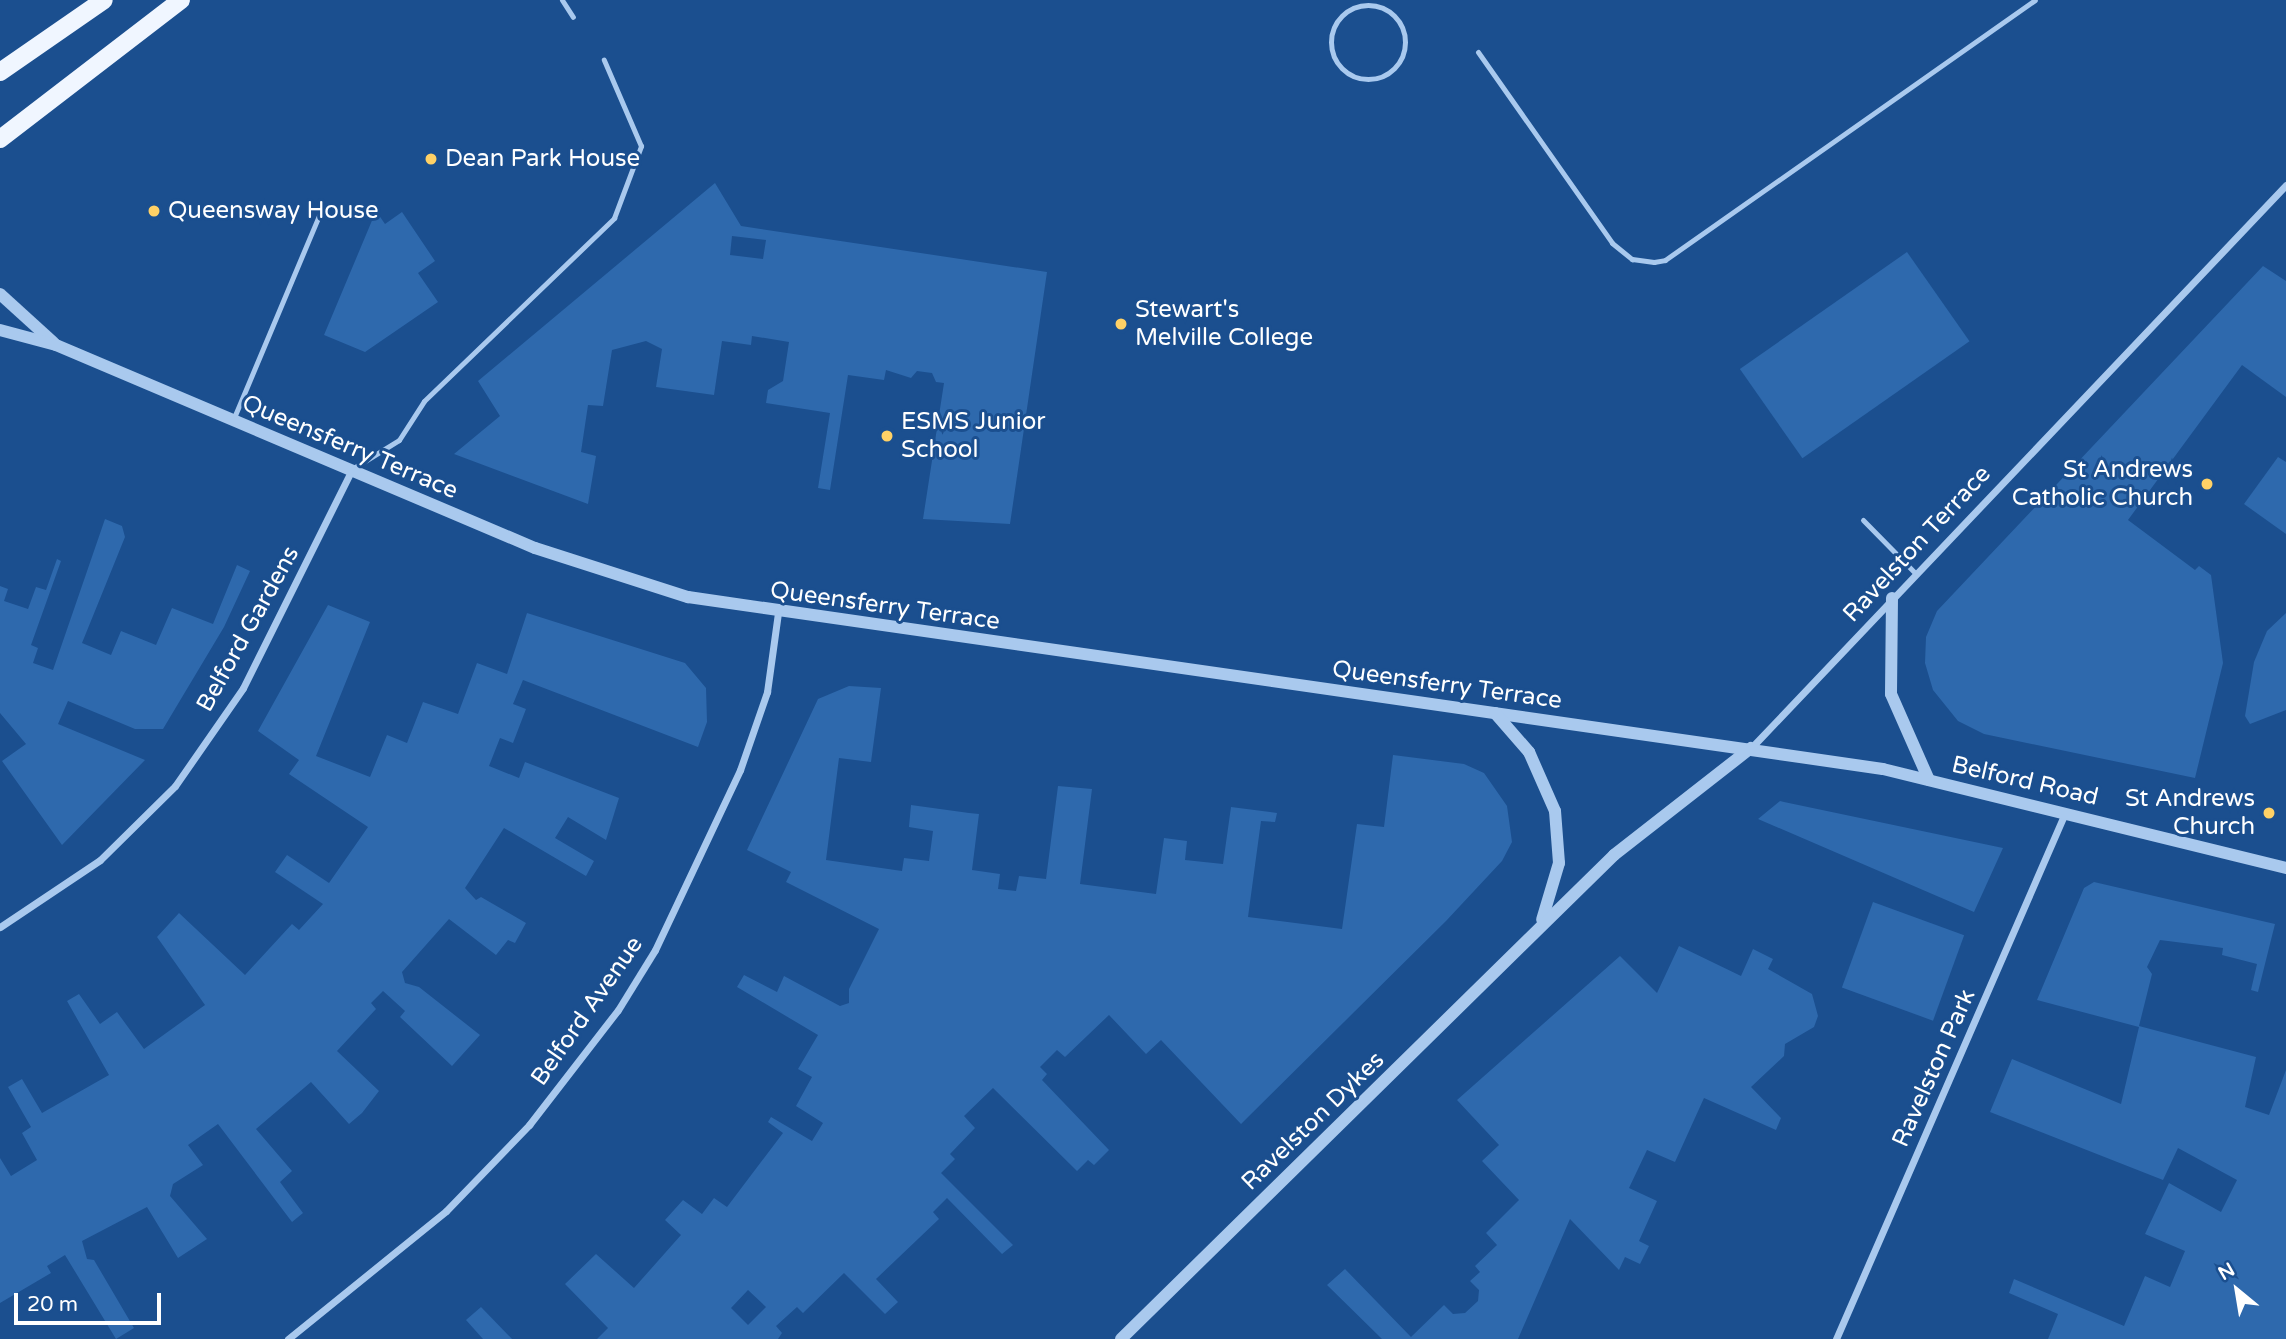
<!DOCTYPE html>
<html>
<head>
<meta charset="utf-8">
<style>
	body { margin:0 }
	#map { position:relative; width:2286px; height:1339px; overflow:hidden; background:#1b4f8f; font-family:"Varela Round",sans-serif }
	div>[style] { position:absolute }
	.green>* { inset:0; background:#2e69ad; transform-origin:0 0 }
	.service>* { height:5px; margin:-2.5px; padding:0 2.5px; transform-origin:2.5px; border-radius:2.5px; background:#a9c9ee }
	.service>.ring { margin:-2.5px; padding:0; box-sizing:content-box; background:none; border:5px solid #a9c9ee; border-radius:50% }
	.minor>* { height:7px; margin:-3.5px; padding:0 3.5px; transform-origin:3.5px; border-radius:3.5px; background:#a9c9ee }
	.tertiary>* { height:12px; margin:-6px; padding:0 6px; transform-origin:6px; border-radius:6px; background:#a9c9ee }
	.primary>* { height:18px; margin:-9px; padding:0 9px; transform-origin:9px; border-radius:9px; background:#f0f6ff }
	.dots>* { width:19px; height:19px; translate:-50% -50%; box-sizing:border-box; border:4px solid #1b4f8f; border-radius:50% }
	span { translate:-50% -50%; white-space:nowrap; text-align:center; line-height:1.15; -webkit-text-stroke:6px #1b4f8f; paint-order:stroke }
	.poi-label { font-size:24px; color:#fff }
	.left { translate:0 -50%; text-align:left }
	.right { translate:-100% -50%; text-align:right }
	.street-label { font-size:24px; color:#fff }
	.north { position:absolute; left:2202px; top:1255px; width:70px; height:70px; -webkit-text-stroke:5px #1b4f8f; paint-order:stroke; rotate:330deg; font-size:19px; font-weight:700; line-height:28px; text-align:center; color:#fff }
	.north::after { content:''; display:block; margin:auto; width:24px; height:32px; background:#fff; clip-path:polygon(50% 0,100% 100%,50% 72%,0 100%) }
	.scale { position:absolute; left:14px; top:1293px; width:147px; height:32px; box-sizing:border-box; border:4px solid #fff; border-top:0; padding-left:9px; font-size:21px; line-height:24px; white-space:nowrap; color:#fff; -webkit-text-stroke:5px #1b4f8f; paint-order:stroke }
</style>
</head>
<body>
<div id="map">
	<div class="green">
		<i style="clip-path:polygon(evenodd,715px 183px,741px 226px,1047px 272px,1010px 524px,923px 519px,944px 383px,936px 382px,932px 373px,917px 371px,911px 378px,886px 370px,884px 380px,848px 375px,830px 490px,818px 488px,830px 413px,766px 403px,768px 390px,783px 381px,789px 342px,752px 336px,751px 345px,722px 341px,714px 395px,656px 387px,662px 349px,646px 341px,612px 350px,603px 406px,588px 405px,581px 452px,596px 456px,588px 504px,454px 454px,500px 416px,478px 381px,715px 183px,732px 236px,766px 240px,763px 259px,730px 255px,732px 236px)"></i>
		<i style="clip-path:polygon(376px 211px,385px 224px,402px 212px,435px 261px,418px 273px,438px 302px,365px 352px,324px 335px)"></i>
		<i style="left:1907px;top:252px;width:109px;height:204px;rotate:55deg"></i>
		<i style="clip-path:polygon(2263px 266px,2286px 281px,2286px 397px,2242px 365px,2128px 520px,2195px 570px,2199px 566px,2211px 575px,2223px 663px,2195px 778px,1984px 734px,1958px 721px,1933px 690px,1925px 663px,1926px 637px,1937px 611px)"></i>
		<i style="clip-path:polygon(2278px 457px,2286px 462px,2286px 534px,2244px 504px)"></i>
		<i style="clip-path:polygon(105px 519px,122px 526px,125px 537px,82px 643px,111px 655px,121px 631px,156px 645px,172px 608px,213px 624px,237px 565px,250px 571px,224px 627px,163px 729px,135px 729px,68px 701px,58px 724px,145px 760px,62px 845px,2px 761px,26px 744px,0 713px,0 586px,8px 589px,4px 601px,28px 609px,36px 587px,46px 590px,57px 559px,61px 561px,31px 645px,38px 648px,33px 663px,53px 670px)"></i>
		<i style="clip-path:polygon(328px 605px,370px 622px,316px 756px,370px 777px,387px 735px,407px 743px,423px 702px,458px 714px,477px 663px,507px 674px,527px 613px,685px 663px,706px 688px,707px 722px,698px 747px,523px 680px,513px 704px,526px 709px,513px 743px,500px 738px,489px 766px,519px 778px,525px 762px,619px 798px,606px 840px,568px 817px,555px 838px,594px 861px,586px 876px,504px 828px,465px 888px,476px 900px,481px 897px,526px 923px,515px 943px,508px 940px,496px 955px,449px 919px,402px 972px,405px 983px,419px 987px,480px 1035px,452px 1066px,400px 1017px,405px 1011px,383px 991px,371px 1003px,376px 1009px,337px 1051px,379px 1091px,362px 1113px,349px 1124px,311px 1082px,256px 1129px,292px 1171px,280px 1182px,303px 1213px,292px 1222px,218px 1124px,188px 1145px,203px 1165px,173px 1184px,170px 1196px,207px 1239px,178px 1258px,147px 1207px,82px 1241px,87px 1259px,94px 1260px,134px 1328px,116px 1339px,65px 1255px,47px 1266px,51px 1273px,0 1303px,0 1158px,11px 1176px,37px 1160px,22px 1133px,31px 1127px,8px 1087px,22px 1079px,42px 1113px,109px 1075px,67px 1001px,79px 994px,100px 1024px,117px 1012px,144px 1049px,205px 1005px,157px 937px,179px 913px,245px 975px,292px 924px,299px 930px,323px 904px,275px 872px,287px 855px,329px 883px,368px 827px,289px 774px,299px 760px,258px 731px)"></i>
		<i style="clip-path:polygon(2286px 613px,2286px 710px,2250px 724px,2245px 716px,2254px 662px,2267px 631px)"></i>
		<i style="clip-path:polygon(evenodd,849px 686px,881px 688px,871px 762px,839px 758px,826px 860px,902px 871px,904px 858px,929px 861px,933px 831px,909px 827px,911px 805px,969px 813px,979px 814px,972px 870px,1000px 874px,998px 889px,1016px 891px,1019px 876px,1046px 879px,1058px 786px,1092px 789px,1080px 884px,1156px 894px,1164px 838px,1187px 841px,1185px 860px,1223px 864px,1231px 807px,1277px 813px,1275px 822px,1261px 821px,1248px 917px,1342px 929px,1357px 824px,1384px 827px,1393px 755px,1464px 764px,1484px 773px,1507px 806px,1512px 842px,1502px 861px,1446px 921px,1241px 1124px,1161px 1040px,1146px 1054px,1109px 1015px,1065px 1057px,1057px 1050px,1040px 1067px,1047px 1074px,1042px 1080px,1109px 1150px,1094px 1165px,1088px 1160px,1077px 1171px,993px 1088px,964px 1116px,975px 1128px,950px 1154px,955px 1159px,941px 1173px,1013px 1245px,1002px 1254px,947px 1198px,933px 1212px,939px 1219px,876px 1279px,898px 1302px,885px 1314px,844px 1273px,803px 1313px,797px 1307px,776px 1326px,782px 1333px,778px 1339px,597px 1339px,608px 1328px,565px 1284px,596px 1254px,634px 1288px,681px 1235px,665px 1220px,683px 1200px,702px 1214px,714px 1198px,727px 1207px,783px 1133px,768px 1122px,771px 1117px,812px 1141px,823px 1123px,796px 1106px,812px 1077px,798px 1069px,818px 1035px,737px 987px,744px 975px,777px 992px,784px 976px,840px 1006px,849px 1003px,849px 989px,879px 929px,786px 882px,791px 872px,747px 850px,818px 699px,849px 686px,748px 1290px,766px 1307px,748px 1325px,731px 1308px,748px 1290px)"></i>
		<i style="clip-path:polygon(1780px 801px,1784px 802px,2003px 848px,1974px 912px,1758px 819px)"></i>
		<i style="clip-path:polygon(2094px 882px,2275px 924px,2258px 992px,2251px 990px,2257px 964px,2222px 955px,2223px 948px,2160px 940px,2147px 967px,2152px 974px,2139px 1026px,2256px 1057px,2245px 1107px,2269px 1115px,2286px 1070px,2286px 1339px,2048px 1339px,2058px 1314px,2009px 1293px,2014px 1279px,2124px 1326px,2145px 1276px,2170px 1287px,2185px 1251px,2145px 1234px,2169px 1183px,2221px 1212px,2237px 1180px,2178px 1148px,2163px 1180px,1990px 1112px,2012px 1059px,2121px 1104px,2139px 1027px,2037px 1000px,2084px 888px)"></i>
		<i style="left:1873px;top:902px;width:97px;height:91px;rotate:20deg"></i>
		<i style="clip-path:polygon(1679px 946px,1741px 976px,1753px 949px,1773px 959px,1768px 969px,1812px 994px,1818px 1016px,1814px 1027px,1785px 1044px,1784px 1056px,1751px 1087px,1781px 1118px,1776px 1130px,1704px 1098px,1675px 1162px,1647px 1150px,1629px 1188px,1657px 1201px,1639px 1241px,1649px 1246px,1640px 1264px,1625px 1257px,1619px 1270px,1570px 1219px,1518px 1339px,1382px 1339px,1327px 1285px,1345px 1269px,1411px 1337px,1444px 1305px,1453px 1314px,1465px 1313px,1478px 1301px,1479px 1290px,1470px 1281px,1480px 1272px,1475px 1266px,1497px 1245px,1486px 1233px,1519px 1200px,1482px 1161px,1499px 1145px,1457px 1100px,1620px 956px,1657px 993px)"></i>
		<i style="clip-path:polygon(481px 1307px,512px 1339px,483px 1339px,466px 1320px)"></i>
	</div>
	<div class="service">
		<i style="left:562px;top:0;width:20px;rotate:57deg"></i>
		<i class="ring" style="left:1331px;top:5px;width:69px;height:69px"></i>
		<i style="left:1478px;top:52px;width:233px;rotate:54.9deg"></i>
		<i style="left:1612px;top:243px;width:26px;rotate:39deg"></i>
		<i style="left:1632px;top:259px;width:22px;rotate:8deg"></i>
		<i style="left:1654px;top:262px;width:11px;rotate:-10deg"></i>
		<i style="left:1665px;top:260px;width:452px;rotate:-35.1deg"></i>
		<i style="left:233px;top:420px;width:222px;rotate:-67.2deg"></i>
		<i style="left:352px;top:469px;width:55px;rotate:-31.7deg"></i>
		<i style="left:399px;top:440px;width:46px;rotate:-57.3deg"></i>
		<i style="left:424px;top:401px;width:264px;rotate:-43.9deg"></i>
		<i style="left:614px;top:218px;width:77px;rotate:-69.4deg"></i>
		<i style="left:641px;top:146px;width:94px;rotate:-113.3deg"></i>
		<i style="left:1863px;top:520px;width:74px;rotate:45.5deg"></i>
	</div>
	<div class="minor">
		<i style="left:1751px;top:748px;width:777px;rotate:-46.46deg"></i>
		<i style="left:0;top:927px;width:120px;rotate:-33.8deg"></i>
		<i style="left:100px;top:860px;width:105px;rotate:-44.6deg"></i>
		<i style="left:175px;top:786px;width:119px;rotate:-55.2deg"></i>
		<i style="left:243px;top:688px;width:245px;rotate:-63.5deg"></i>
		<i style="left:288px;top:1339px;width:203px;rotate:-39deg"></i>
		<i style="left:446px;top:1211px;width:120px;rotate:-46deg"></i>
		<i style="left:529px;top:1125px;width:145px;rotate:-52.3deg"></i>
		<i style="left:618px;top:1010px;width:70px;rotate:-58.3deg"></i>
		<i style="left:655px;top:950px;width:199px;rotate:-64.7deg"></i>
		<i style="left:740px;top:770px;width:83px;rotate:-70.9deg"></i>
		<i style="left:767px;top:692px;width:80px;rotate:-82.1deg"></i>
		<i style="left:1836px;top:1339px;width:574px;rotate:-66.47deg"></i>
	</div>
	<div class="tertiary">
		<i style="left:0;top:294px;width:72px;rotate:42.2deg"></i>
		<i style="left:0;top:330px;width:58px;rotate:15deg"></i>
		<i style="left:56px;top:345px;width:520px;rotate:22.97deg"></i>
		<i style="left:535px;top:548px;width:161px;rotate:17.8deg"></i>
		<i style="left:688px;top:597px;width:1207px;rotate:8.19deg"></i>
		<i style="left:1883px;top:769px;width:415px;rotate:13.8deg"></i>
		<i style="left:1892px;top:598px;width:96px;rotate:90.6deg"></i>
		<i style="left:1891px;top:694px;width:94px;rotate:66.2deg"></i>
		<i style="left:1495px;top:713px;width:52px;rotate:48.9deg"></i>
		<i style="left:1529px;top:752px;width:64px;rotate:66.2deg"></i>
		<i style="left:1555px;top:811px;width:52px;rotate:85.6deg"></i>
		<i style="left:1559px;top:863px;width:59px;rotate:106.6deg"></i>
		<i style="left:1121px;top:1339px;width:691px;rotate:-44.47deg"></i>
		<i style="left:1614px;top:855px;width:174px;rotate:-38deg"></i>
	</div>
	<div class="primary">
		<i style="left:0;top:72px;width:126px;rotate:-34.7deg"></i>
		<i style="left:0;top:139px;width:228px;rotate:-37.5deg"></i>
	</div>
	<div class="dots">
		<i style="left:431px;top:159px;background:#ffd166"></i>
		<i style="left:154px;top:211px;background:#ffd166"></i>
		<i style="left:1121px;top:324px;background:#ffd166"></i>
		<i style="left:887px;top:436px;background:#ffd166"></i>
		<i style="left:2207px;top:484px;background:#ffd166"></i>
		<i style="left:2269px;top:813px;background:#ffd166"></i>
	</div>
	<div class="poi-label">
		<span class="left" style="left:445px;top:159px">Dean Park House</span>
		<span class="left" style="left:168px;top:211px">Queensway House</span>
		<span class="left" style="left:1135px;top:324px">Stewart's<br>Melville College</span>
		<span class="left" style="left:901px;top:436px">ESMS Junior<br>School</span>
		<span class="right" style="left:2193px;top:484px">St Andrews<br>Catholic Church</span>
		<span class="right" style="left:2255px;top:813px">St Andrews<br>Church</span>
	</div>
	<div class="street-label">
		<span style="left:350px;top:447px;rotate:23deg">Queensferry Terrace</span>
		<span style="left:1917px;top:544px;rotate:-47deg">Ravelston Terrace</span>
		<span style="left:885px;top:606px;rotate:8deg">Queensferry Terrace</span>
		<span style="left:248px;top:629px;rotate:-61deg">Belford Gardens</span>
		<span style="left:1447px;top:685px;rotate:8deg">Queensferry Terrace</span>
		<span style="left:2025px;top:781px;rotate:13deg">Belford Road</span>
		<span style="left:587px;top:1011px;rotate:-55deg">Belford Avenue</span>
		<span style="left:1934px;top:1068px;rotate:-66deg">Ravelston Park</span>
		<span style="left:1313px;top:1121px;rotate:-44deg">Ravelston Dykes</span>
	</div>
	<div class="north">N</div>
	<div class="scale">20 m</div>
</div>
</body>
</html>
